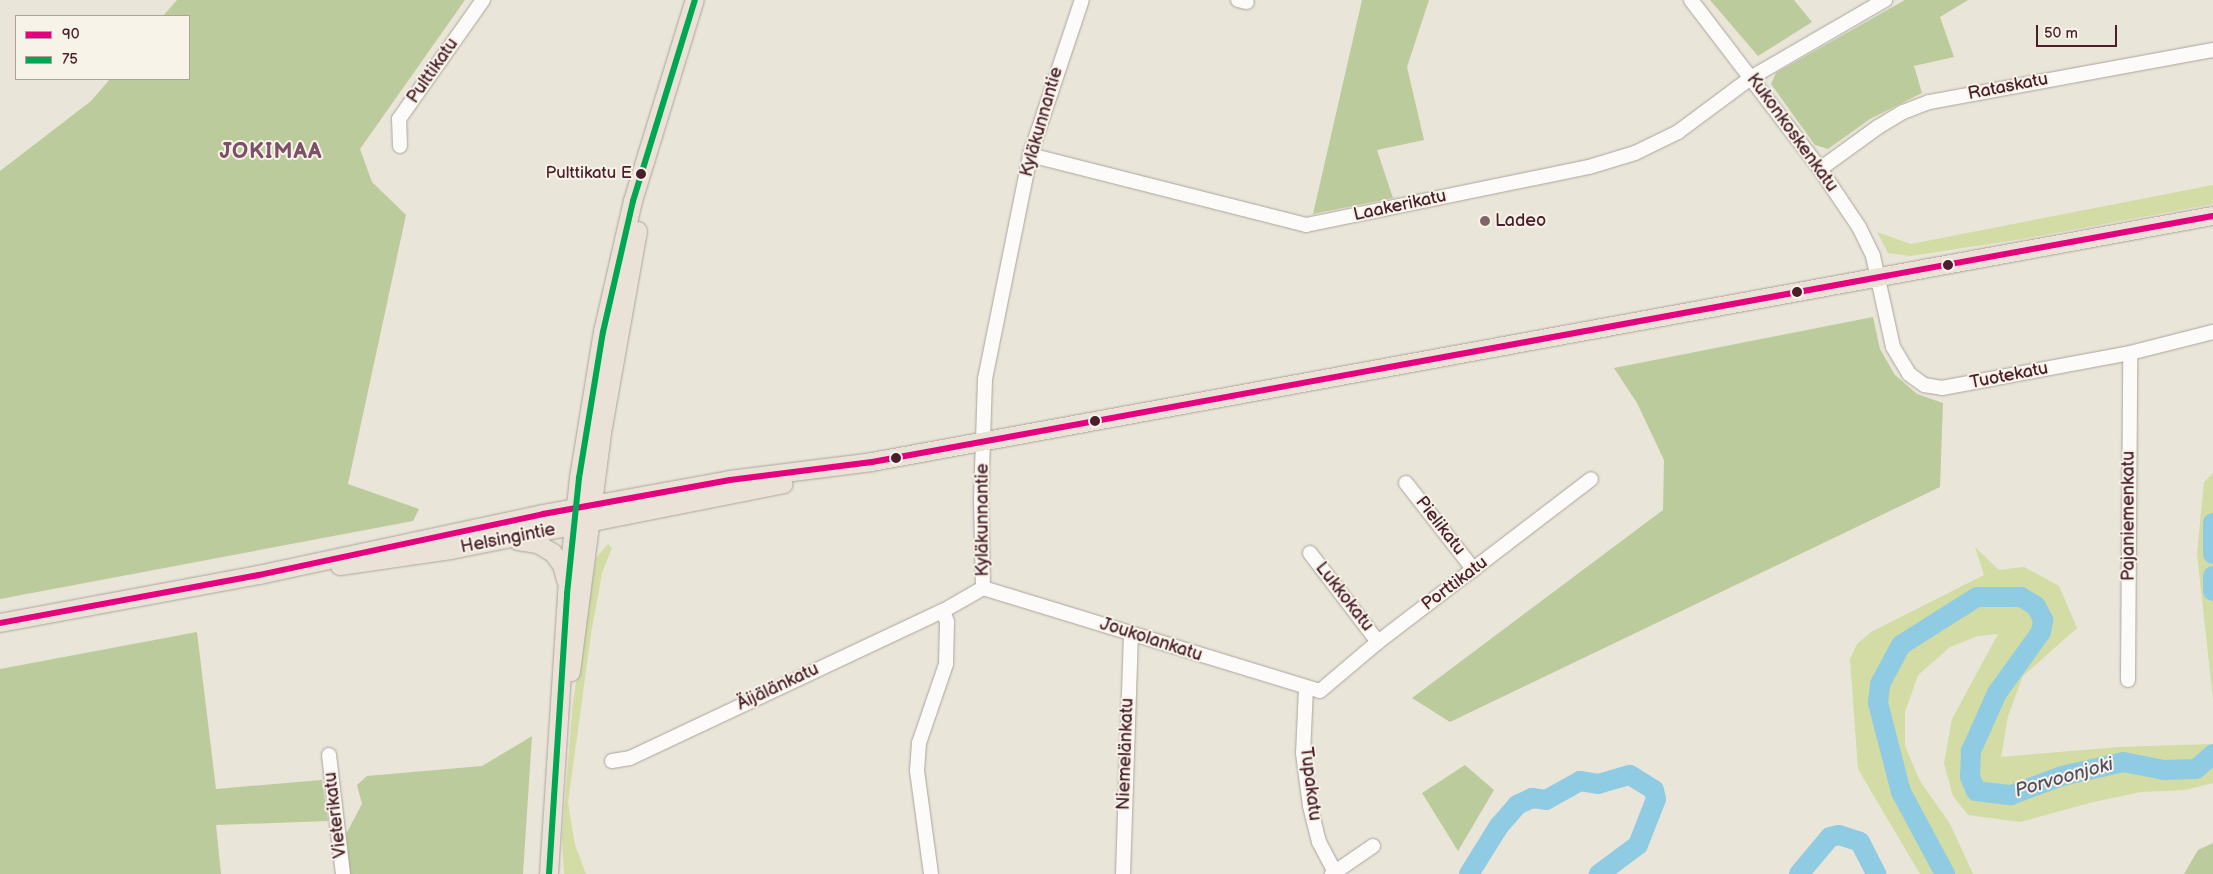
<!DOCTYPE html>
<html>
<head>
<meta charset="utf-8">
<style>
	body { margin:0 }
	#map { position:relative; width:2213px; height:874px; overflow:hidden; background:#e9e5d8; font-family:"Balsamiq Sans",sans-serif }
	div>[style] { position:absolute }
	.green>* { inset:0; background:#d2dca4 }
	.forest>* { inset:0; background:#bccb9b }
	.river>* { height:20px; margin:-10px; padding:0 10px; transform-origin:10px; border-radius:10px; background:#8fcbe2 }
	.roads { filter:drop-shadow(0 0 1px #aca49e) drop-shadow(0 0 1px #aca49e) }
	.minor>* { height:14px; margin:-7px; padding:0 7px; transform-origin:7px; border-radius:7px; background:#fcfbf9 }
	.major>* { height:18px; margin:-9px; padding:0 9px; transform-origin:9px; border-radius:9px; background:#ebe2d7 }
	.bus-1>* { height:6px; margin:-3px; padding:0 3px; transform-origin:3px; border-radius:3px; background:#e5007d }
	.bus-2>* { height:6px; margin:-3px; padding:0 3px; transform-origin:3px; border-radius:3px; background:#00a651 }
	.dots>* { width:14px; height:14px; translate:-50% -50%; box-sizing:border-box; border:2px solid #f7f3e8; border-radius:50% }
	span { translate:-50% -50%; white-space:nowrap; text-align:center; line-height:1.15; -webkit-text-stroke:4px #f7f3e8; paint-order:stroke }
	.bus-label { font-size:17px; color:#4a1f2b }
	.right { translate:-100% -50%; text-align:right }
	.street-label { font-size:18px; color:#4a1f2b }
	.poi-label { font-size:18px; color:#4a1f2b }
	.left { translate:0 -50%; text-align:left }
	.water-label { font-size:19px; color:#534f63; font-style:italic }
	.district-label { font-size:22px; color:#7d5068; font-weight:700; letter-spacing:1px }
	.legend { position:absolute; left:15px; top:15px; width:175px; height:65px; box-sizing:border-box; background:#f7f3e8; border:1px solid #b29e9c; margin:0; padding:6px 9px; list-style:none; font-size:15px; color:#4a1f2b }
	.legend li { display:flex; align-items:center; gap:10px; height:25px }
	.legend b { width:25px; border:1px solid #b29e9c }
	.scale { position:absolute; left:2036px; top:25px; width:81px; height:22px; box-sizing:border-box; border:2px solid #4a1f2b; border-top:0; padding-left:6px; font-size:15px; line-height:18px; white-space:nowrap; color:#4a1f2b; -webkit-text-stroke:4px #f7f3e8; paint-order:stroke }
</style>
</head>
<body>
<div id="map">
	<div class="green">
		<i style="clip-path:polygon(2213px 185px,2213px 204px,2022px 239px,1910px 256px,1888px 253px,1877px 232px,1911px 244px)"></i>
		<i style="clip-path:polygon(2213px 473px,2213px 699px,2197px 554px,2204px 482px)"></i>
		<i style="clip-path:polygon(608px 544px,612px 548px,602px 573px,591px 634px,568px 803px,575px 845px,586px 874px,564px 874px,562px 838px,573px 701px,596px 558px)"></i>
		<i style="clip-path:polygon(1975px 547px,1999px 570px,2024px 567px,2059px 586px,2077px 628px,2023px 676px,2008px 716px,2001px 757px,2119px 747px,2213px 744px,2213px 783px,2185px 790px,2141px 792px,2093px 802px,2020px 822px,1968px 815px,1953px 796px,1944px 763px,1952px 719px,1998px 634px,1978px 636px,1950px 647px,1918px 675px,1905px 712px,1905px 746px,1920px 781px,1950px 824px,1973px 874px,1920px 874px,1858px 769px,1850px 659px,1857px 644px,1871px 632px,1984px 575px)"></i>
	</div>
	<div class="forest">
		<i style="clip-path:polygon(177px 0,465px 0,360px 149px,372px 182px,406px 215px,348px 484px,419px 509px,413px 521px,0 599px,0 171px,91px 101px,110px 79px,189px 79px,189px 16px,163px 16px)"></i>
		<i style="clip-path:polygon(1362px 0,1429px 0,1407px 67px,1424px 140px,1377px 150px,1393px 198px,1313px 214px)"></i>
		<i style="clip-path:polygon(1710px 0,1794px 0,1812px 22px,1758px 56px)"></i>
		<i style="clip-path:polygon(1905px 0,1968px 0,1940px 17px,1954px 57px,1914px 66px,1922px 93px,1870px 119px,1828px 149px,1815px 145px,1771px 84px,1776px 73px)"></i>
		<i style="clip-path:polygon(1873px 317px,1880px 349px,1895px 375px,1917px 394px,1943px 403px,1940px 487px,1450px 722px,1412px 698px,1663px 510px,1664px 460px,1637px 403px,1614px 368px)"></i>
		<i style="clip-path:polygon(197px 632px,216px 789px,322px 780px,328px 821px,216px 825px,221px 874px,0 874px,0 669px)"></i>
		<i style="clip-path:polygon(532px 736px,523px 874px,350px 874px,346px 834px,362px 804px,357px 785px,367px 776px,482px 766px)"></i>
		<i style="clip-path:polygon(1465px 765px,1494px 790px,1458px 851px,1422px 793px)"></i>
		<i style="clip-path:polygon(2213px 843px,2213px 874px,2184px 874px,2198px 850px)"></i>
	</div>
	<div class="river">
		<i style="left:2213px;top:523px;width:31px;rotate:90deg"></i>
		<i style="left:2213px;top:576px;width:15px;rotate:90deg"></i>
		<i style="left:1469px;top:874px;width:57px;rotate:-58deg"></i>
		<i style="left:1499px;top:826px;width:28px;rotate:-49deg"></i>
		<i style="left:1517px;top:805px;width:17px;rotate:-25deg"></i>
		<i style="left:1532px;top:798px;width:14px;rotate:8deg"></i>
		<i style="left:1546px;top:800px;width:39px;rotate:-29deg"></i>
		<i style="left:1580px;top:781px;width:18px;rotate:9deg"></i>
		<i style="left:1598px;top:784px;width:33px;rotate:-16deg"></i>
		<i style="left:1630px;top:775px;width:28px;rotate:32deg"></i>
		<i style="left:1654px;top:790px;width:9px;rotate:77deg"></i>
		<i style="left:1656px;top:799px;width:49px;rotate:111.4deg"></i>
		<i style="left:1638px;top:845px;width:49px;rotate:143.4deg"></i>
		<i style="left:1799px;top:874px;width:48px;rotate:-50deg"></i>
		<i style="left:1830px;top:837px;width:9px;rotate:-13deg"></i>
		<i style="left:1839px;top:835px;width:22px;rotate:18deg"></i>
		<i style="left:1860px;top:842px;width:36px;rotate:63deg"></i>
		<i style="left:1945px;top:874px;width:93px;rotate:-118.2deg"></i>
		<i style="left:1901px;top:792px;width:92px;rotate:-104.5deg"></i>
		<i style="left:1878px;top:703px;width:19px;rotate:-84deg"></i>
		<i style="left:1880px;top:684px;width:44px;rotate:-61.7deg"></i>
		<i style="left:1901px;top:645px;width:90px;rotate:-32.3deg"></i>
		<i style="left:1977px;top:597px;width:44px"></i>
		<i style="left:2021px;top:597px;width:17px;rotate:31deg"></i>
		<i style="left:2036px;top:606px;width:16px;rotate:63deg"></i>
		<i style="left:2043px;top:620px;width:12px;rotate:99deg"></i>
		<i style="left:2041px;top:632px;width:75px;rotate:125.8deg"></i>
		<i style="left:1997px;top:693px;width:64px;rotate:114.1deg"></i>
		<i style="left:1971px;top:751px;width:26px;rotate:92deg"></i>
		<i style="left:1970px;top:777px;width:15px;rotate:67deg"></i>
		<i style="left:1976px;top:791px;width:35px;rotate:7deg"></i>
		<i style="left:2011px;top:795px;width:54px;rotate:-20.4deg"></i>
		<i style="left:2062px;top:776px;width:63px;rotate:-12.9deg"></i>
		<i style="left:2123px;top:762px;width:42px;rotate:11deg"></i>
		<i style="left:2164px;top:770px;width:32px;rotate:-2deg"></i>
		<i style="left:2196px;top:769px;width:23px;rotate:-41deg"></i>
	</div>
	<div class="roads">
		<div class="minor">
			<i style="left:1238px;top:0;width:9px;rotate:13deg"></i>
			<i style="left:1691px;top:0;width:213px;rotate:52.6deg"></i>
			<i style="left:1820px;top:169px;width:70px;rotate:56.1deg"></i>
			<i style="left:1859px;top:227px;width:32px;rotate:64deg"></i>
			<i style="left:1873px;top:256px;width:93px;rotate:77.6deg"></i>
			<i style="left:1893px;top:347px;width:31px;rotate:59deg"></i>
			<i style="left:1909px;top:374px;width:19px;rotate:36deg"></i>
			<i style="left:1924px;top:385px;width:18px;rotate:9deg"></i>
			<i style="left:1942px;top:388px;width:191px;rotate:-10.5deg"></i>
			<i style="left:2130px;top:353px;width:86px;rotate:-14.2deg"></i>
			<i style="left:400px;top:146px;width:27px;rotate:-92deg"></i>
			<i style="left:399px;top:119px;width:146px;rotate:-54.8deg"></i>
			<i style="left:1030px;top:155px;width:285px;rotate:14.2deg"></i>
			<i style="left:1306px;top:225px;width:289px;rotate:-11.6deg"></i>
			<i style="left:1589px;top:167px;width:48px;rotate:-16.9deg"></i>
			<i style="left:1635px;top:153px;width:48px;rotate:-26deg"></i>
			<i style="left:1678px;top:132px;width:92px;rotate:-36.6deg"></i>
			<i style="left:1752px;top:77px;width:154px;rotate:-30.1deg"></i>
			<i style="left:1820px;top:169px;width:72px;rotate:-35.9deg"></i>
			<i style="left:1878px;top:127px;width:29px;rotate:-31deg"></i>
			<i style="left:1903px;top:112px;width:28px;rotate:-21deg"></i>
			<i style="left:1929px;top:102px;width:289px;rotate:-10.4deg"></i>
			<i style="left:1406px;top:483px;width:110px;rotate:52deg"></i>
			<i style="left:1310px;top:553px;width:112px;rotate:52.6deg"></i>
			<i style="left:983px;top:588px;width:352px;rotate:17deg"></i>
			<i style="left:1320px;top:691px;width:76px;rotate:-40.2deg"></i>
			<i style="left:1378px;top:642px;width:268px;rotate:-37.4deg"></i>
			<i style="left:983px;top:588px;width:88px;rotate:-91.3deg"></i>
			<i style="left:981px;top:500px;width:121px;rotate:-88.1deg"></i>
			<i style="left:985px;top:379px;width:228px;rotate:-78.6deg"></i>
			<i style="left:1030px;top:155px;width:163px;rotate:-71.5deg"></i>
			<i style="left:2128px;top:680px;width:327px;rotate:-89.6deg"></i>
			<i style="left:1306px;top:688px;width:65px;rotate:92.6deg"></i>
			<i style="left:1303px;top:753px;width:53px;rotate:82.5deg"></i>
			<i style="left:1310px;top:806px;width:37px;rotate:76deg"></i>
			<i style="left:1319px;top:842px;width:34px;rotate:62deg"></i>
			<i style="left:1335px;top:872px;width:4px;rotate:146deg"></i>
			<i style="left:329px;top:755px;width:120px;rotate:83.3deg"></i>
			<i style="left:612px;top:761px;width:18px;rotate:-9deg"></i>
			<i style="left:630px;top:758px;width:346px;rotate:-25.2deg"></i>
			<i style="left:1335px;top:872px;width:46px;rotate:-34.4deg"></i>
			<i style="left:931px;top:874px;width:104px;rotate:-97.7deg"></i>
			<i style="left:917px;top:771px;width:28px;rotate:-86deg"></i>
			<i style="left:919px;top:743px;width:83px;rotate:-71.1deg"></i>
			<i style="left:946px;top:664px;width:42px;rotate:-88.6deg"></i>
			<i style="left:947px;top:622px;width:12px;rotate:-110deg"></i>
			<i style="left:943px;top:611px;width:46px;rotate:-29.9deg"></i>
			<i style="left:1123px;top:874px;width:240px;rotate:-88.1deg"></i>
		</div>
		<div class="major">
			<i style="left:518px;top:541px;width:20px;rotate:9deg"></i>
			<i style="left:538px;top:544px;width:17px;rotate:31deg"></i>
			<i style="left:553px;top:553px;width:15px;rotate:53deg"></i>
			<i style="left:562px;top:565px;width:16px;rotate:75deg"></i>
			<i style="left:340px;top:566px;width:112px;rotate:-8.2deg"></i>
			<i style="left:451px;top:550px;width:339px;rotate:-11.2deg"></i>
			<i style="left:0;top:623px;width:263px;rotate:-10.5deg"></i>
			<i style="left:259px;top:575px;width:290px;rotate:-12.1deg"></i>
			<i style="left:543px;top:514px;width:190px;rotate:-10.3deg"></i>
			<i style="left:730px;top:480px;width:143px;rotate:-7.2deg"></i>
			<i style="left:872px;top:462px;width:1363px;rotate:-10.4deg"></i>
			<i style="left:571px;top:672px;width:241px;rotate:-82.6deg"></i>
			<i style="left:602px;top:433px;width:205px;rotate:-79.9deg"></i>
			<i style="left:549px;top:874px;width:281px;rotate:-86.3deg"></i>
			<i style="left:567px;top:594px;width:117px;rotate:-84.1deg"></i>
			<i style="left:579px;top:478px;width:148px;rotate:-80.7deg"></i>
			<i style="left:603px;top:332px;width:134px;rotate:-77.1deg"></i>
			<i style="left:633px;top:201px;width:210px;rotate:-72.9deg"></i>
		</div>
	</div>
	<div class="bus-1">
		<i style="left:0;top:623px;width:263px;rotate:-10.5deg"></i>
		<i style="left:259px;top:575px;width:290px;rotate:-12.1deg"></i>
		<i style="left:543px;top:514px;width:190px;rotate:-10.3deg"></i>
		<i style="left:730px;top:480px;width:143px;rotate:-7.2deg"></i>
		<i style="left:872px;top:462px;width:1363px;rotate:-10.4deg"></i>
	</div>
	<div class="bus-2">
		<i style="left:549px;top:874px;width:281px;rotate:-86.3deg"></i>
		<i style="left:567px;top:594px;width:117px;rotate:-84.1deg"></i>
		<i style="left:579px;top:478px;width:148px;rotate:-80.7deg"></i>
		<i style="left:603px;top:332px;width:134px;rotate:-77.1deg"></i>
		<i style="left:633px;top:201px;width:210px;rotate:-72.9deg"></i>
	</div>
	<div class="dots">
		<i style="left:641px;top:174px;background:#4a1f2b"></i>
		<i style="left:1485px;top:221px;background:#826468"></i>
		<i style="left:1948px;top:265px;background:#4a1f2b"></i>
		<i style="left:1797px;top:292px;background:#4a1f2b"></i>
		<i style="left:1095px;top:421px;background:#4a1f2b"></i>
		<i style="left:896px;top:458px;background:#4a1f2b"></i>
	</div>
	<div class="bus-label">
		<span class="right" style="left:632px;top:174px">Pulttikatu E</span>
	</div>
	<div class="street-label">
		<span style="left:433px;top:71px;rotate:-55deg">Pulttikatu</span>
		<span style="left:2008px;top:87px;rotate:-11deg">Rataskatu</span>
		<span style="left:1042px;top:122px;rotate:-74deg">Kyläkunnantie</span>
		<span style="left:1792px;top:133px;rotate:54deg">Kukonkoskenkatu</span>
		<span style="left:1400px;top:206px;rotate:-12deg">Laakerikatu</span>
		<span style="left:2009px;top:376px;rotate:-11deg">Tuotekatu</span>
		<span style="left:2129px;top:516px;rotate:-90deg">Pajaniemenkatu</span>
		<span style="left:983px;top:520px;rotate:-90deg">Kyläkunnantie</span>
		<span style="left:1440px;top:526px;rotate:52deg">Pielikatu</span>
		<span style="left:508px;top:539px;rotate:-11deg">Helsingintie</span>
		<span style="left:1455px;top:584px;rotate:-37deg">Porttikatu</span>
		<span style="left:1344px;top:597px;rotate:52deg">Lukkokatu</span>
		<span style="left:1151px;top:640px;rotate:18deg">Joukolankatu</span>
		<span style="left:778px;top:687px;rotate:-25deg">Äijälänkatu</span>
		<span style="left:1126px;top:754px;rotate:-88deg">Niemelänkatu</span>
		<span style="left:1310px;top:784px;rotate:83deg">Tupakatu</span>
		<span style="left:336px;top:815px;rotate:-97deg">Vieterikatu</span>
	</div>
	<div class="poi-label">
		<span class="left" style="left:1495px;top:221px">Ladeo</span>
	</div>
	<div class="water-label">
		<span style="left:2064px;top:778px;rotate:-16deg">Porvoonjoki</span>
	</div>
	<div class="district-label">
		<span style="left:271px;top:152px">JOKIMAA</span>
	</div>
	<ul class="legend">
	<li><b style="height:6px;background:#e5007d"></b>90</li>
	<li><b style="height:6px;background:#00a651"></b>75</li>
	</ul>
	<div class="scale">50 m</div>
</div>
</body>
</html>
